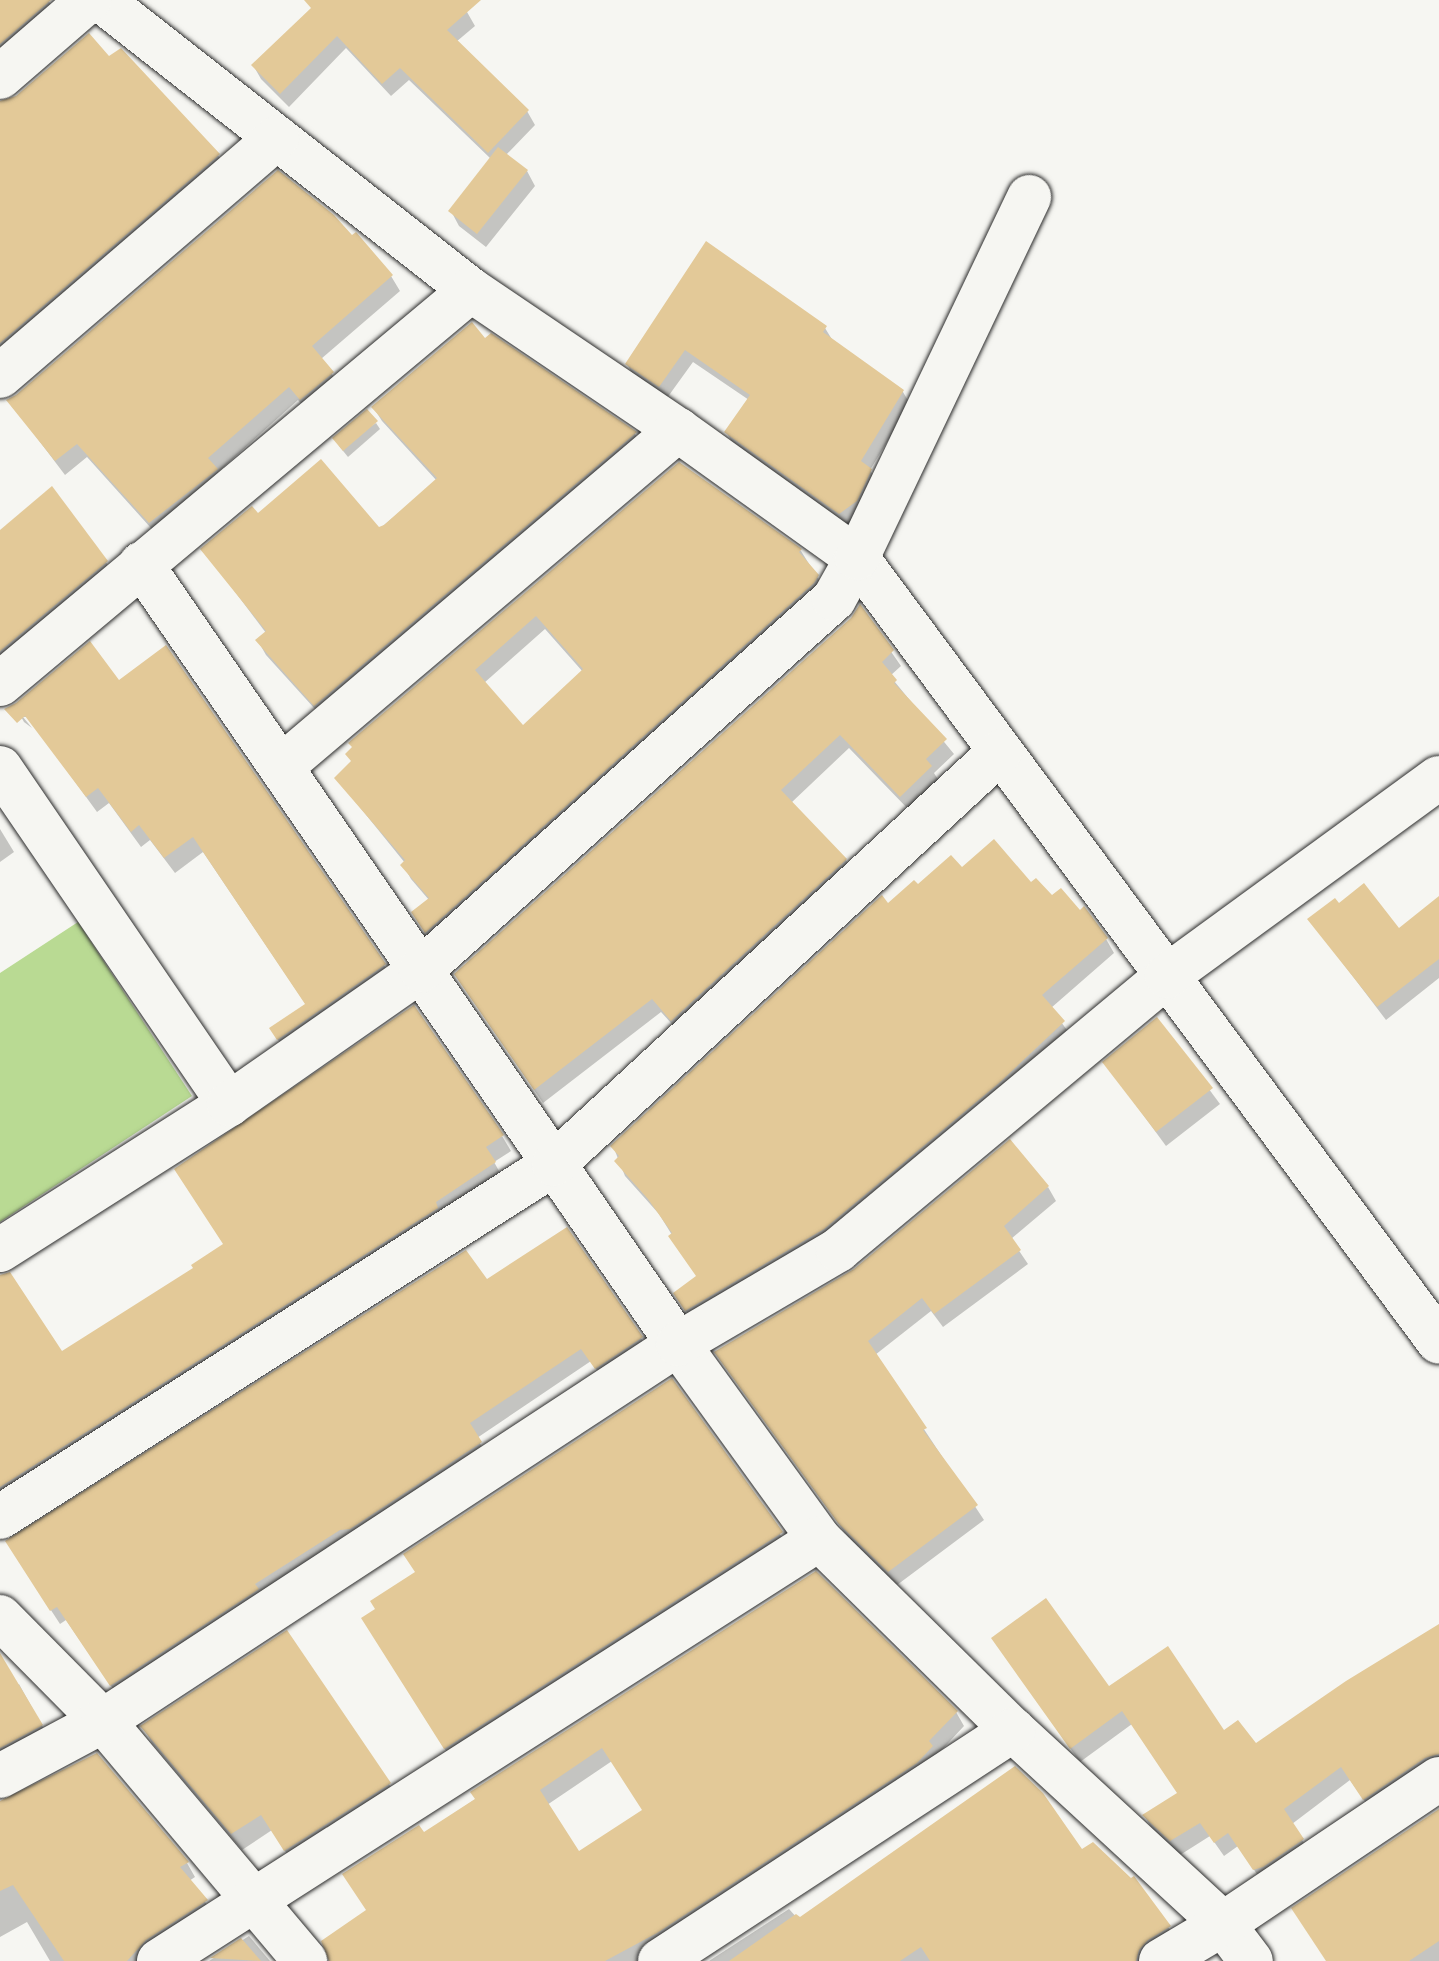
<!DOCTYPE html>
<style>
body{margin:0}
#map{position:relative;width:1439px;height:1961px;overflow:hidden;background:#f6f6f2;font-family:"Balsamiq Sans",sans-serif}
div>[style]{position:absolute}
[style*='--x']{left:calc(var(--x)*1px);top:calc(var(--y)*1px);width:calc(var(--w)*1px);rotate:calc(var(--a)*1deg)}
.green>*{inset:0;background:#b9da93}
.shadow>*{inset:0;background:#0003}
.building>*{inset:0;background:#e3c998}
.roads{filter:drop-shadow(0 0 2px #2b2b2b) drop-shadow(0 0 2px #2b2b2b)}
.minor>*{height:44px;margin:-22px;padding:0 22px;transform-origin:22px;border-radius:22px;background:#f6f6f2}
span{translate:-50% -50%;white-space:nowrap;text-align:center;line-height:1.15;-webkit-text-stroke:7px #f6f6f2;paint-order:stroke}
</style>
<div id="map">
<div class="green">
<i style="clip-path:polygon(78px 922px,192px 1096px,0 1222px,0 973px)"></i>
</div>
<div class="shadow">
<i style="clip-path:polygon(0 0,48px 0,58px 15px,0 65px)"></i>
<i style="clip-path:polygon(322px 0,457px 0,467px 12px,475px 26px,456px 42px,527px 111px,535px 125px,506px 155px,527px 171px,535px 186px,486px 247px,459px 226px,451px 211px,491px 159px,409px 80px,391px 96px,346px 48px,289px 107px,261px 79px,253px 65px)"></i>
<i style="clip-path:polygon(109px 59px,218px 155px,226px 170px,0 367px,0 103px)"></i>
<i style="clip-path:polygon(707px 244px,825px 328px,833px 341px,903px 392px,910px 404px,870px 470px,878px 483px,863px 514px,847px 526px,734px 445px,726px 432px,749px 400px,693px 362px,667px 398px,634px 377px,627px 364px)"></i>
<i style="clip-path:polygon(391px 276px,400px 291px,321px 359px,341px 387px,310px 414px,298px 400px,218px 472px,225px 485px,159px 537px,87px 457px,65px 475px,9px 401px)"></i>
<i style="clip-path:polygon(491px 336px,635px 434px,643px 448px,324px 719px,266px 655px,258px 641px,266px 633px,203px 549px,257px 515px,378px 530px,437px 481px,382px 421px,373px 407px)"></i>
<i style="clip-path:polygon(376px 423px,380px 429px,348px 457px,339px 446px)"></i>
<i style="clip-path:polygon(evenodd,679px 464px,801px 551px,826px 591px,435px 946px,422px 927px,429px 900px,411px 879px,403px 865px,405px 863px,337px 779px,679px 464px,545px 629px,583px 672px,523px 728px,484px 683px,545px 629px)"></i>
<i style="clip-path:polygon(0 533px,106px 562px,114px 577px,0 674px)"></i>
<i style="clip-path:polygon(860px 607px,901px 666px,890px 676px,954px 754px,934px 773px,939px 781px,909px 810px,849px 748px,791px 803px,846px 860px,854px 875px,681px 1034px,661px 1012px,543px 1103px,465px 989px,852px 619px)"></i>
<i style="clip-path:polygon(119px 683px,384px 965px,394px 981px,281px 1045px,272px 1029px,307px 1006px,203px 852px,175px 873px,150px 840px,141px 847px,109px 803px,97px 812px,28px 717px,23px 717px,32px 728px,24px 722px,15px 706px)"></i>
<i style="clip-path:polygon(0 829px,14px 852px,0 862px)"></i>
<i style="clip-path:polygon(961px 870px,1031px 885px,1106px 939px,1114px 953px,1051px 1008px,1072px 1037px,832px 1244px,695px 1324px,684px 1308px,698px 1277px,659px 1214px,625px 1176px,613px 1146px,888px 905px,917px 887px)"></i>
<i style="clip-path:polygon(1439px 899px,1439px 978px,1386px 1020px,1310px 920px,1339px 906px,1398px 931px)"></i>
<i style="clip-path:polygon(1157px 1019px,1220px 1104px,1166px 1146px,1105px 1063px)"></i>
<i style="clip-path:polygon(502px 1136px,511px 1151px,494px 1162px,503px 1178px,0 1510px,0 1284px,61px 1353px)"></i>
<i style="clip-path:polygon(1048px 1187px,1056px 1201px,1011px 1239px,1028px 1264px,943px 1327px,931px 1311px,875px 1355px,984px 1520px,897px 1585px,848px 1537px,725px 1366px,855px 1271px)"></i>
<i style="clip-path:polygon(486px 1282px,641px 1338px,649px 1352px,604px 1381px,591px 1361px,477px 1438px,488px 1457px,120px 1699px,66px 1620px,60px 1624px,15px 1555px)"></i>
<i style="clip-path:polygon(671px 1381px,789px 1547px,453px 1762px,371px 1632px,377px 1610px,417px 1574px)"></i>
<i style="clip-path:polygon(evenodd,815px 1573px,956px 1712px,964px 1726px,937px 1755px,648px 1961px,331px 1961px,423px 1834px,815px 1573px,612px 1761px,644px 1811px,578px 1853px,547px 1805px,612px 1761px)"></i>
<i style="clip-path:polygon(1439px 1626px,1439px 1770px,1373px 1813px,1350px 1780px,1292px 1824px,1311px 1854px,1263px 1883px,1238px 1846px,1224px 1856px,1210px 1836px,1180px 1855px,1152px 1829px,1144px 1815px,1179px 1794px,1132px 1724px,1080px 1762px,1002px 1652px,1256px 1746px)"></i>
<i style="clip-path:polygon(0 1667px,11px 1688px,19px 1684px,50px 1740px,0 1769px)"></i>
<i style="clip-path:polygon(143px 1727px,389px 1784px,398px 1800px,295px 1867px,272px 1830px,242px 1850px,152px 1743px)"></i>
<i style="clip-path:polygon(0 1803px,187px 1863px,195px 1877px,189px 1881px,215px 1915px,148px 1961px,50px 1961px,27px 1922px,0 1937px)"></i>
<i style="clip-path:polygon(1439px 1812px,1439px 1961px,1328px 1961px)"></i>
<i style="clip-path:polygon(1081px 1852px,1130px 1881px,1134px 1879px,1178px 1941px,1150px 1961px,709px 1961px,789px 1909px,799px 1920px)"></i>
<i style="clip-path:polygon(249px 1936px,270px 1961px,209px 1961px)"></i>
</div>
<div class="building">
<i style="clip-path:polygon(0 0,51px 0,0 44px)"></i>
<i style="clip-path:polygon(304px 0,481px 0,447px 30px,529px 110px,488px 153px,400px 68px,382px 84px,337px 36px,280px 94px,251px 65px,311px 8px)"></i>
<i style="clip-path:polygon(89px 33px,109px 56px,121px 48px,220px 154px,0 343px,0 101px,16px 96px)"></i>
<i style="clip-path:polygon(498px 147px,528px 170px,477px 234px,448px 211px)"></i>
<i style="clip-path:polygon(278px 170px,334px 215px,352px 235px,356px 232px,393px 275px,312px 346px,334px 372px,300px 400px,289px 387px,208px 458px,218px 469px,149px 523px,77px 444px,55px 461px,6px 400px,16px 395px)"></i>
<i style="clip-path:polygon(706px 241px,827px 326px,823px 332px,904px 390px,861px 461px,872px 469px,857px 501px,839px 514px,724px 432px,750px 395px,685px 350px,659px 387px,625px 364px)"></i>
<i style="clip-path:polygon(472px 322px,485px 338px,491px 333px,637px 432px,314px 706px,255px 640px,266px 631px,200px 549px,252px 506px,258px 513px,321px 459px,379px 527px,384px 525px,437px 478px,371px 407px)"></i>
<i style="clip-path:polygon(367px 409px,378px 421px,343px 451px,332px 438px)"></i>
<i style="clip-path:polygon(evenodd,679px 462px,802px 549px,799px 552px,819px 575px,814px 583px,425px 933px,411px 912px,429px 898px,400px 865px,405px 860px,334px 778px,351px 761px,345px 754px,352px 747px,348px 743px,679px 462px,536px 616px,583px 669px,523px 725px,475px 670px,536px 616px)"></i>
<i style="clip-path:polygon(52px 486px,108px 561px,0 651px,0 530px)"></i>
<i style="clip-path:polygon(860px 604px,894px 650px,882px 662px,897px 680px,894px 683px,947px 739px,926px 759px,932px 766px,900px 797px,840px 735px,781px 790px,847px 859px,671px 1021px,652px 999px,534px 1090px,454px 974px,851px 618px)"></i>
<i style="clip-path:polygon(90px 641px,119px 680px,166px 645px,386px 964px,277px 1040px,269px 1028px,305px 1004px,193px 837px,164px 858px,139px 825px,131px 832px,98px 788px,86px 797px,25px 716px,17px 723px,4px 709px,16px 703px)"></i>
<i style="clip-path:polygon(994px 839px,1031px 882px,1036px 878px,1052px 895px,1061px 888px,1080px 910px,1084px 906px,1108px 938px,1042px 995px,1065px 1021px,999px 1083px,824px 1229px,685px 1311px,673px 1293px,696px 1276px,668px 1236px,672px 1233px,648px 1199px,614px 1161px,619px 1156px,610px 1146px,882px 895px,888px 903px,914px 880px,918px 884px,951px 855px,962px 867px)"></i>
<i style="clip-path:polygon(1364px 883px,1399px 928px,1439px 896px,1439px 959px,1377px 1007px,1307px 919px,1335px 898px,1339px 903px)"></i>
<i style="clip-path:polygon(414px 1005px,504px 1135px,486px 1147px,496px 1162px,436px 1202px,438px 1208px,0 1487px,0 1275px,10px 1272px,62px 1351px,193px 1268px,191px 1265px,223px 1244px,174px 1169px)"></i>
<i style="clip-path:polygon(1157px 1017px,1213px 1088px,1156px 1132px,1102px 1062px)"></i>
<i style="clip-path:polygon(1010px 1139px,1049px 1186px,1004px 1226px,1021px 1250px,934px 1314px,922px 1298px,868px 1341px,927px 1428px,923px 1430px,978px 1505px,888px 1572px,838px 1523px,714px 1352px,854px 1269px)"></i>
<i style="clip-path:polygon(567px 1227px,643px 1337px,595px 1369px,581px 1349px,470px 1423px,482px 1442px,350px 1529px,340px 1530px,255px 1584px,259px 1589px,110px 1686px,57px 1607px,50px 1611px,5px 1541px,466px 1250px,487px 1279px)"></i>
<i style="clip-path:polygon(672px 1378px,783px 1532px,444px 1749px,361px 1618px,375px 1609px,370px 1601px,415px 1572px,403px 1554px)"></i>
<i style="clip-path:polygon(evenodd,816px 1571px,958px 1711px,929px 1741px,933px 1746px,917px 1763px,657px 1933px,605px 1961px,329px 1961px,321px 1941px,366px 1910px,342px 1874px,419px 1825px,424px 1832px,475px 1799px,470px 1792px,816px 1571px,602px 1748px,642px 1810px,579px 1851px,540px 1790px,602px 1748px)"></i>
<i style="clip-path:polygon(1046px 1598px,1109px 1686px,1168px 1646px,1224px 1730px,1238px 1720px,1256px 1743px,1346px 1681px,1439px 1624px,1439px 1754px,1425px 1758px,1363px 1800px,1341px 1767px,1284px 1809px,1304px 1839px,1263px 1867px,1253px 1870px,1228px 1833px,1214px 1843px,1200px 1823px,1170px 1841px,1142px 1815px,1177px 1793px,1122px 1711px,1070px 1749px,991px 1638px)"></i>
<i style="clip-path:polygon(287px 1630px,391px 1783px,284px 1851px,261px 1815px,231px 1834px,140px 1726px)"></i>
<i style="clip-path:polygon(0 1653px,43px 1725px,0 1748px)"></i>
<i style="clip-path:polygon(97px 1753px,189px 1862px,180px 1867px,208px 1900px,146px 1940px,127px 1961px,64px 1961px,13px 1885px,0 1891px,0 1801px)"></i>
<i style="clip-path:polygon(1015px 1766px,1043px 1793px,1082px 1849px,1093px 1842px,1131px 1878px,1134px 1876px,1171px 1926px,1148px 1940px,1139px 1950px,1136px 1961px,930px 1961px,921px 1947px,900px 1961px,729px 1961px,796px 1914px,800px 1917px)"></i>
<i style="clip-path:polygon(1439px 1809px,1439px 1941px,1409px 1961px,1326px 1961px,1291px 1908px)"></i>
<i style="clip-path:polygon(241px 1938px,261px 1961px,210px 1958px)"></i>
</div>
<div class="roads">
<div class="minor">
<i style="--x:101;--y:0;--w:470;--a:38.1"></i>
<i style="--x:471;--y:290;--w:250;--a:34.1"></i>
<i style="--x:678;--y:430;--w:220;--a:35.6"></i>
<i style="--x:857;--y:558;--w:976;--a:53.41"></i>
<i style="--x:0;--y:77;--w:118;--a:-40.9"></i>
<i style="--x:0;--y:376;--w:365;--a:-40.7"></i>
<i style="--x:141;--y:564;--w:947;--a:55.45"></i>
<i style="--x:678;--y:1344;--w:241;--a:54.1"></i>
<i style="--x:819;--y:1539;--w:272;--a:44.6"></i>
<i style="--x:1013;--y:1730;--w:286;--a:42.7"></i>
<i style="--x:1223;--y:1924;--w:46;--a:52.9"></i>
<i style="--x:0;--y:684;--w:614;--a:-39.91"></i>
<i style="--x:281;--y:767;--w:521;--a:-40.33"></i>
<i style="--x:0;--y:768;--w:407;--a:55.7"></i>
<i style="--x:0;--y:1250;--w:272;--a:-32.5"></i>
<i style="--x:229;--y:1104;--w:234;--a:-34.9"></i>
<i style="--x:421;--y:970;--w:555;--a:-41.93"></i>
<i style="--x:834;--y:599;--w:47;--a:-60.7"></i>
<i style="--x:857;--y:558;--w:400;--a:-64.5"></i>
<i style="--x:0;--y:1517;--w:657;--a:-32.5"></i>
<i style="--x:554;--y:1164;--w:607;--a:-42.73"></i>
<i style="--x:0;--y:1617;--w:146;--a:45.3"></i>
<i style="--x:103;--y:1721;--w:314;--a:49.9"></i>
<i style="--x:0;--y:1776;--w:117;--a:-28.1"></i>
<i style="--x:103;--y:1721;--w:688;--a:-33.25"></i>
<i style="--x:678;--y:1344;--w:186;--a:-30.4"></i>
<i style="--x:838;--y:1250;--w:428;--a:-39.8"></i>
<i style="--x:1167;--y:976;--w:336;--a:-36.1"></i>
<i style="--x:159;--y:1961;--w:783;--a:-32.59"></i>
<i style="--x:660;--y:1961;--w:422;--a:-33.2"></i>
<i style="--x:1161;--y:1961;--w:72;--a:-30.8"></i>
<i style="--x:1223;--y:1924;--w:260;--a:-33.9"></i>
</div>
</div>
</div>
